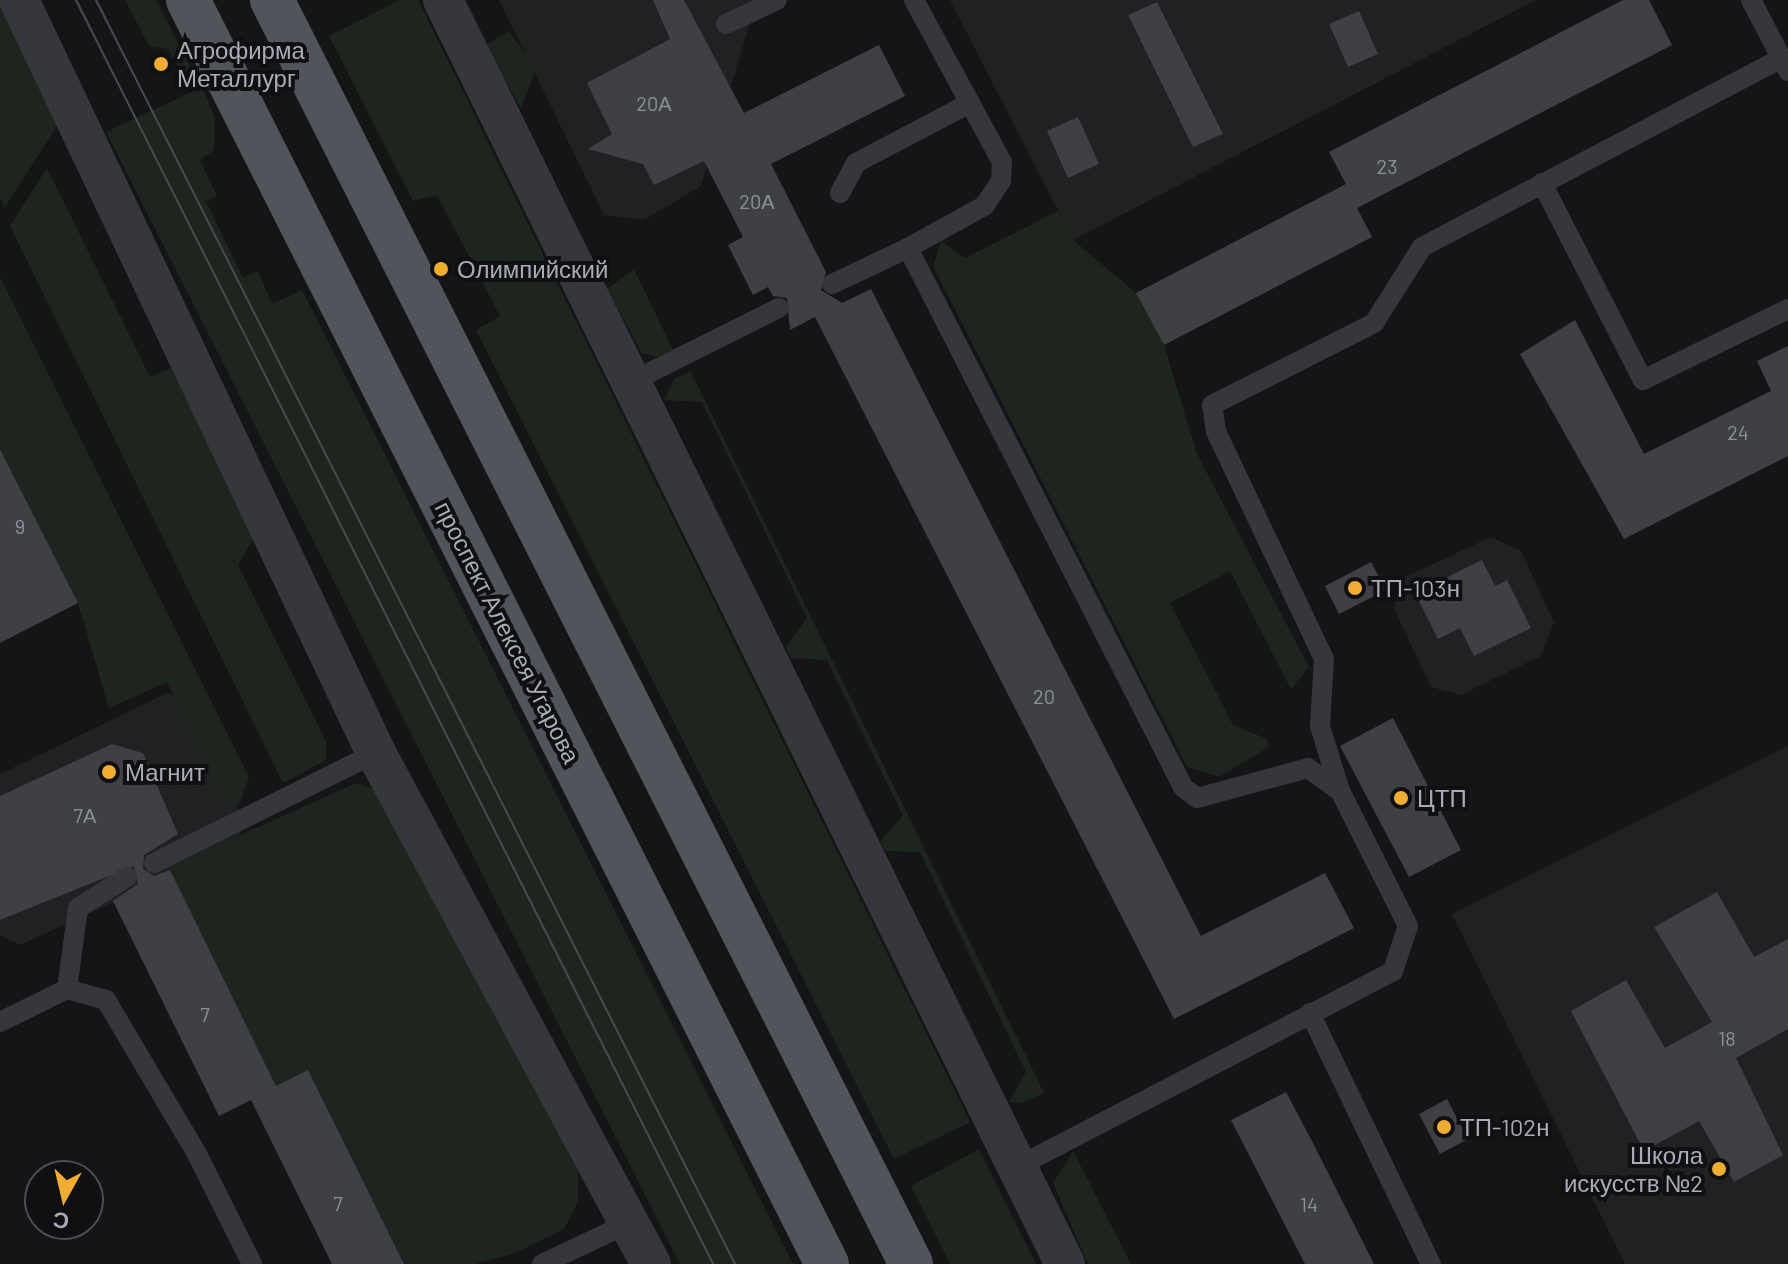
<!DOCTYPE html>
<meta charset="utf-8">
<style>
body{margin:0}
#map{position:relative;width:1788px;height:1264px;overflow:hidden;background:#151517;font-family:Barlow,sans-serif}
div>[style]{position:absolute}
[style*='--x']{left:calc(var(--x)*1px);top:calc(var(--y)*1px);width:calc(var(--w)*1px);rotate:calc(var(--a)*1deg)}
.built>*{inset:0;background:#212124}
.green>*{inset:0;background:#1d251e}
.building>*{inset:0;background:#3f4044}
.lane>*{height:20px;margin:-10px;padding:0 10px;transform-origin:10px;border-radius:10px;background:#36373c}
.street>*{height:40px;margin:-20px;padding:0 20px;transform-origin:20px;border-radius:20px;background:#36373c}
.primary>*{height:44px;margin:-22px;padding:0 22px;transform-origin:22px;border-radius:22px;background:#52545b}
.tram>*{height:2px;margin:-1px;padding:0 1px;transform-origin:1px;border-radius:1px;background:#494b51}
.dots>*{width:22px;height:22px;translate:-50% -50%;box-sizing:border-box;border:4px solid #101012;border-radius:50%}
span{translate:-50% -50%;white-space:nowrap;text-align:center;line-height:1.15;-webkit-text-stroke:8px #101012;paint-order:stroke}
.number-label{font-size:20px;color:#8d919a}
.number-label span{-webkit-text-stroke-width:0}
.poi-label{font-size:24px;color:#a7acb7}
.left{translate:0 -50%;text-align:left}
.right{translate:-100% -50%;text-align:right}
.street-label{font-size:24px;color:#a7acb7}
.north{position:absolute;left:24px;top:1160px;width:80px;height:80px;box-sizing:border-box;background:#101012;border:2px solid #4c4e54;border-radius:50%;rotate:188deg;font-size:22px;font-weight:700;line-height:32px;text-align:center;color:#a7acb7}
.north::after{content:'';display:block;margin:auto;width:28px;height:36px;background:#f1ac32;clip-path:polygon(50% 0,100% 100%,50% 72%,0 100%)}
</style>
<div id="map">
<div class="built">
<i style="clip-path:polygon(499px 0,757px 0,701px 186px,644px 220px,604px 215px)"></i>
<i style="clip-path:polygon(950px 0,1536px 0,1073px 240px)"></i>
<i style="clip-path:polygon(1491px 537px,1521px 551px,1554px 622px,1541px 656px,1461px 695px,1431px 687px,1394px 609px,1403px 578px)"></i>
<i style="clip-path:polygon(167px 693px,184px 699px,245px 822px,233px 848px,20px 945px,0 935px,0 774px)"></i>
<i style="clip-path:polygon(1788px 746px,1788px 1264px,1625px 1264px,1452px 914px)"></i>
</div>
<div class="green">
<i style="clip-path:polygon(0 0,60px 121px,5px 207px,0 198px)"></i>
<i style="clip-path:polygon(125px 0,156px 0,191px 68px,181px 73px,168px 49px,149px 46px)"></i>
<i style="clip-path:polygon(400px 0,418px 0,970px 1122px,894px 1159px,476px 330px,500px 316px,437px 195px,413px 201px,329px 36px)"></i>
<i style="clip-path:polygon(509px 31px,536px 69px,521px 108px,485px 45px)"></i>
<i style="clip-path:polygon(202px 87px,215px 118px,214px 150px,200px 160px,217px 196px,206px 201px,243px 278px,258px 271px,272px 304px,302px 290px,793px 1264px,680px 1264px,106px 132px)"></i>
<i style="clip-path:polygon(47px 168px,150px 377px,179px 365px,262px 524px,238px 565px,326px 741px,326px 760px,283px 783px,10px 226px)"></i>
<i style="clip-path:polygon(1058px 211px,1073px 240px,1136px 293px,1164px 345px,1197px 454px,1309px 667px,1291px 689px,1230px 571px,1170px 603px,1233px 725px,1267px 739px,1269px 747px,1219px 777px,1187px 767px,933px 266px,941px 241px,965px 258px)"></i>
<i style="clip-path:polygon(634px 269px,673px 350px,658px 357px,642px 353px,607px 289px)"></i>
<i style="clip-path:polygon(0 277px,249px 777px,239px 804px,227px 807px,167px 682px,109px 708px,78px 603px,0 449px)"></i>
<i style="clip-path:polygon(691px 372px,1044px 1093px,1021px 1103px,1009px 1102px,1026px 1072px,920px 852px,885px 851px,880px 841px,903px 816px,827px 660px,790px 658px,786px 647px,807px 618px,702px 402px,664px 400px,675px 378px)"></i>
<i style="clip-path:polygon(356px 783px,388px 794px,578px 1172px,578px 1202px,564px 1229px,515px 1253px,475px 1264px,404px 1264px,308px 1071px,276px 1086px,173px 878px,174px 865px)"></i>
<i style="clip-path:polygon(979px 1149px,1036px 1264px,950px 1264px,911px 1186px)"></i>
<i style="clip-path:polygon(1073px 1151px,1131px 1264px,1088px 1264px,1053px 1183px)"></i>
</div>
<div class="building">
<i style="clip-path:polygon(653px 0,684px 0,744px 113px,879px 45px,905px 96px,771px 164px,826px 272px,821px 290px,842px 303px,871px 289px,1201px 936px,1325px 873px,1354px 928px,1174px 1019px,815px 317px,790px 330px,787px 298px,773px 296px,768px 287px,753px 295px,728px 245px,743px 237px,704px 161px,654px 185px,643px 164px,588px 149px,612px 134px,587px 83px,670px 39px)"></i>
<i style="clip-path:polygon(1623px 0,1649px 0,1672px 45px,1357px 208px,1372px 237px,1164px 345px,1136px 293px,1346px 184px,1329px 152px)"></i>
<i style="clip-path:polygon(1157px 2px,1223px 134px,1193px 147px,1128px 15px)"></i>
<i style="clip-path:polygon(1359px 11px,1378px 54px,1348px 67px,1329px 24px)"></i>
<i style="clip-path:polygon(1078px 117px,1099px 164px,1068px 178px,1047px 131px)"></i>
<i style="clip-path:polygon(1575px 320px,1644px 454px,1771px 391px,1757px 361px,1788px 346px,1788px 456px,1624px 539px,1520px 354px)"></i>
<i style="clip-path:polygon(0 449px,78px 603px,0 643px)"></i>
<i style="clip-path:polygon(1482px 560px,1495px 586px,1507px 580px,1531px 628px,1474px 656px,1460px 628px,1438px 639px,1415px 593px)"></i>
<i style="clip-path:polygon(1371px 562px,1386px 590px,1339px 614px,1325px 586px)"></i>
<i style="clip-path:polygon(1393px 718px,1461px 850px,1409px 877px,1340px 746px)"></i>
<i style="clip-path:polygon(112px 744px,143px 753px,178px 834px,144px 855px,143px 869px,154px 876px,170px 870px,276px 1086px,308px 1070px,404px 1264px,332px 1264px,251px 1100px,219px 1116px,113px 901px,138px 884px,134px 866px,0 920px,0 796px)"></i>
<i style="clip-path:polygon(1717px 892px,1754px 957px,1788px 939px,1788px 1029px,1736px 1058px,1783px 1155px,1734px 1182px,1699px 1121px,1644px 1151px,1571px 1011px,1626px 980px,1665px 1048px,1712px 1022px,1654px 927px)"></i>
<i style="clip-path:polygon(1286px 1092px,1315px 1147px,1374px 1264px,1305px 1264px,1231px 1120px)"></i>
<i style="clip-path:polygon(1447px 1099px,1468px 1139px,1440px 1154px,1419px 1114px)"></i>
</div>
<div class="lane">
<i style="--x:914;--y:0;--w:184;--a:61.5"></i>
<i style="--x:1002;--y:162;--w:19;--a:93"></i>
<i style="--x:1001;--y:181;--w:30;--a:124"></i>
<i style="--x:984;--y:206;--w:87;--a:151.1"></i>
<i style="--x:908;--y:248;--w:605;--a:62.97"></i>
<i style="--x:1183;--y:787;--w:18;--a:38"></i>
<i style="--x:1197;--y:798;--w:115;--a:-15.1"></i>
<i style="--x:1308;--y:768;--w:39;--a:36"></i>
<i style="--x:1751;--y:0;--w:80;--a:62.5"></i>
<i style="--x:726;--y:24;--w:56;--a:-25.2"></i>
<i style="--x:1542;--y:183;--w:221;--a:62.9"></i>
<i style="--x:1643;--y:380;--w:161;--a:-26.1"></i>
<i style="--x:840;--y:193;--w:34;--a:-62"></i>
<i style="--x:856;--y:163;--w:129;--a:-27.8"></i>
<i style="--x:832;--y:284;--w:84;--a:-25.3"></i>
<i style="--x:635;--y:380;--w:161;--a:-26.6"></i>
<i style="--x:154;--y:863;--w:248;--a:-26.4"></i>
<i style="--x:127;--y:877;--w:58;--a:147.7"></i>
<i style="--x:78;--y:908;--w:82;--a:97.7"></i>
<i style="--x:67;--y:989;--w:41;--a:15.8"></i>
<i style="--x:106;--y:1000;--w:179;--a:59.4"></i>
<i style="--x:197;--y:1154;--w:123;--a:63.4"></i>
<i style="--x:1310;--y:1013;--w:279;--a:64.3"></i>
<i style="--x:0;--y:1022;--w:75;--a:-26.2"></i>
<i style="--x:1017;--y:1167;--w:424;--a:-27.5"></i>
<i style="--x:1393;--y:971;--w:47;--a:-71.6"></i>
<i style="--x:1408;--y:926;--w:151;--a:-116.7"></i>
<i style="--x:1340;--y:791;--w:68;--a:-107.1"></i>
<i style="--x:1320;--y:726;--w:67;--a:-86.6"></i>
<i style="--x:1324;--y:659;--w:251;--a:-115.4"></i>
<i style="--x:1216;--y:432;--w:27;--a:-98"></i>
<i style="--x:1212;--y:405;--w:182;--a:-26.8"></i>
<i style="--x:1374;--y:323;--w:90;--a:-57.7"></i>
<i style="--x:1422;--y:247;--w:407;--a:-27.7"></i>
<i style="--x:542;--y:1264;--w:96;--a:-25.2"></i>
</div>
<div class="street">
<i style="--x:19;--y:0;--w:833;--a:64.63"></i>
<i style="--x:376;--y:753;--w:580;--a:61.71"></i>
<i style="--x:443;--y:0;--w:1409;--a:63.8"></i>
</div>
<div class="primary">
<i style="--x:188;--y:0;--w:1416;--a:63.18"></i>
<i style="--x:272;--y:0;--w:1416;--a:63.18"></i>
</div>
<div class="tram">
<i style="--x:76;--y:0;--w:1415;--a:63.25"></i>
<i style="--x:96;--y:0;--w:1416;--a:63.18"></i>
</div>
<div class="dots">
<i style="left:161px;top:64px;background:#f1ac32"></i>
<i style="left:441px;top:269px;background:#f1ac32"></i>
<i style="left:1355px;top:588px;background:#f1ac32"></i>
<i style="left:109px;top:772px;background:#f1ac32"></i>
<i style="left:1401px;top:798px;background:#f1ac32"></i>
<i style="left:1444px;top:1127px;background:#f1ac32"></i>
<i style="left:1719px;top:1169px;background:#f1ac32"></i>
</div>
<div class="number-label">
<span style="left:654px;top:103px">20А</span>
<span style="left:1387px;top:166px">23</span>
<span style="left:757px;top:201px">20А</span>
<span style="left:1738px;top:432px">24</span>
<span style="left:20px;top:526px">9</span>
<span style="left:1044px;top:696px">20</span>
<span style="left:85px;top:815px">7А</span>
<span style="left:205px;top:1014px">7</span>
<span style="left:1727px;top:1038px">18</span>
<span style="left:338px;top:1203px">7</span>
<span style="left:1309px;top:1204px">14</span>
</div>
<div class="poi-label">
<span class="left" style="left:177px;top:64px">Агрофирма<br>Металлург</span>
<span class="left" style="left:457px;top:269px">Олимпийский</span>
<span class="left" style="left:1371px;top:588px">ТП-103н</span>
<span class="left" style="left:125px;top:772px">Магнит</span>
<span class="left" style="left:1417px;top:798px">ЦТП</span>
<span class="left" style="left:1460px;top:1127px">ТП-102н</span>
<span class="right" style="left:1703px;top:1169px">Школа<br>искусств №2</span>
</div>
<div class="street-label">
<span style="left:508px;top:632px;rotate:63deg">проспект Алексея Угарова</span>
</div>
<div class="north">С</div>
</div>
